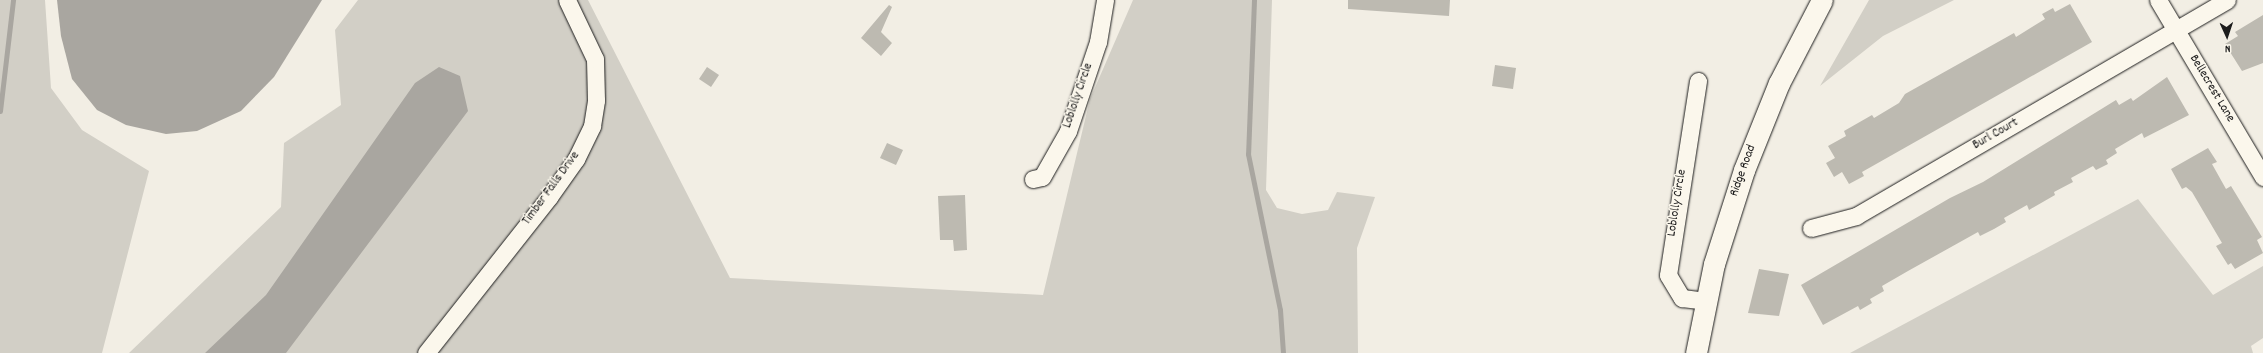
<!DOCTYPE html>
<style>
body{margin:0}
#map{position:relative;width:2263px;height:353px;overflow:hidden;background:#f2eee4;font-family:Dekko,sans-serif}
div>[style]{position:absolute}
[style*='--x']{left:calc(var(--x)*1px);top:calc(var(--y)*1px);width:calc(var(--w)*1px);rotate:calc(var(--a)*1deg)}
.green>*{inset:0;background:#d2cfc6}
.water>*{inset:0;background:#a9a6a0}
.stream>*{height:5px;margin:-2.5px;padding:0 2.5px;transform-origin:2.5px;border-radius:2.5px;background:#a9a6a0}
.building>*{inset:0;background:#bdbab1}
.roads{filter:drop-shadow(0 0 1px #1c1c1c) drop-shadow(0 0 1px #1c1c1c)}
.minor>*{height:17px;margin:-8.5px;padding:0 8.5px;transform-origin:8.5px;border-radius:8.5px;background:#fbf7ec}
.tertiary>*{height:21px;margin:-10.5px;padding:0 10.5px;transform-origin:10.5px;border-radius:10.5px;background:#fbf7ec}
span{translate:-50% -50%;white-space:nowrap;text-align:center;line-height:1.15;-webkit-text-stroke:3px #fbf7ec;paint-order:stroke}
.street-label{font-size:13px;color:#1c1c1c}
.north{position:absolute;left:2207px;top:16px;width:40px;height:40px;-webkit-text-stroke:3px #fbf7ec;paint-order:stroke;rotate:177deg;font-size:11px;font-weight:700;line-height:16px;text-align:center;color:#1c1c1c}
.north::after{content:'';display:block;margin:auto;width:14px;height:18px;background:#1c1c1c;clip-path:polygon(50% 0,100% 100%,50% 72%,0 100%)}
</style>
<div id="map">
<div class="green">
<i style="clip-path:polygon(0 0,45px 0,51px 88px,82px 130px,149px 171px,102px 353px,0 353px)"></i>
<i style="clip-path:polygon(358px 0,588px 0,730px 278px,1043px 295px,1090px 99px,1133px 0,1272px 0,1266px 190px,1277px 208px,1302px 214px,1328px 210px,1337px 192px,1375px 197px,1357px 248px,1358px 353px,129px 353px,281px 207px,284px 143px,341px 105px,335px 30px)"></i>
<i style="clip-path:polygon(1869px 0,1954px 0,1883px 36px,1820px 86px)"></i>
<i style="clip-path:polygon(2138px 199px,2213px 295px,2263px 266px,2263px 338px,2251px 346px,2253px 353px,1850px 353px)"></i>
</div>
<div class="water">
<i style="clip-path:polygon(57px 0,322px 0,274px 77px,241px 111px,197px 131px,166px 134px,126px 125px,97px 110px,72px 79px,61px 36px)"></i>
<i style="clip-path:polygon(439px 67px,460px 76px,468px 111px,286px 353px,205px 353px,266px 295px,415px 83px)"></i>
</div>
<div class="stream">
<i style="--x:1254;--y:0;--w:154;--a:92.2"></i>
<i style="--x:1248;--y:154;--w:159;--a:78.4"></i>
<i style="--x:1280;--y:310;--w:43;--a:86"></i>
<i style="--x:0;--y:111;--w:112;--a:-83.3"></i>
</div>
<div class="building">
<i style="clip-path:polygon(1348px 0,1450px 0,1449px 16px,1348px 9px)"></i>
<i style="clip-path:polygon(2070px 4px,2092px 42px,1862px 172px,1864px 176px,1849px 184px,1842px 172px,1834px 177px,1826px 163px,1835px 158px,1828px 146px,1846px 136px,1844px 131px,1872px 115px,1874px 118px,1899px 103px,1905px 94px,2014px 33px,2016px 37px,2045px 19px,2042px 14px,2053px 8px,2055px 12px)"></i>
<i style="clip-path:polygon(889px 5px,892px 7px,881px 32px,892px 43px,881px 56px,861px 38px)"></i>
<i style="clip-path:polygon(2263px 15px,2263px 63px,2242px 71px,2225px 44px,2238px 36px,2235px 32px)"></i>
<i style="clip-path:polygon(1495px 65px,1516px 68px,1513px 89px,1492px 86px)"></i>
<i style="clip-path:polygon(707px 67px,719px 75px,711px 87px,699px 79px)"></i>
<i style="clip-path:polygon(2167px 77px,2189px 115px,2144px 138px,2142px 133px,2115px 149px,2117px 153px,2106px 160px,2108px 164px,2096px 170px,2093px 166px,2071px 178px,2073px 182px,2054px 192px,2055px 195px,2029px 210px,2027px 205px,2004px 218px,2006px 222px,1994px 229px,1980px 236px,1978px 232px,1908px 271px,1882px 286px,1884px 291px,1870px 299px,1872px 303px,1860px 310px,1858px 306px,1823px 325px,1801px 285px,1950px 198px,1983px 182px,2116px 100px,2119px 105px,2131px 98px,2133px 101px)"></i>
<i style="clip-path:polygon(887px 143px,903px 150px,896px 165px,880px 158px)"></i>
<i style="clip-path:polygon(2208px 148px,2217px 162px,2212px 164px,2226px 189px,2231px 186px,2262px 237px,2257px 240px,2263px 253px,2235px 269px,2231px 263px,2228px 265px,2216px 246px,2222px 243px,2192px 192px,2186px 187px,2182px 189px,2171px 169px)"></i>
<i style="clip-path:polygon(965px 195px,967px 250px,954px 251px,953px 240px,940px 240px,938px 196px)"></i>
<i style="clip-path:polygon(1759px 269px,1789px 274px,1779px 316px,1748px 313px)"></i>
</div>
<div class="roads">
<div class="minor">
<i style="--x:2158;--y:0;--w:206;--a:59.3"></i>
<i style="--x:1698;--y:81;--w:196;--a:98.8"></i>
<i style="--x:1668;--y:275;--w:27;--a:59"></i>
<i style="--x:1682;--y:298;--w:24;--a:7"></i>
<i style="--x:1033;--y:179;--w:9;--a:-13"></i>
<i style="--x:1042;--y:177;--w:53;--a:-60.5"></i>
<i style="--x:1068;--y:131;--w:94;--a:-71.4"></i>
<i style="--x:1098;--y:42;--w:43;--a:-80.5"></i>
<i style="--x:1811;--y:228;--w:47;--a:-14.9"></i>
<i style="--x:1856;--y:216;--w:429;--a:-30.2"></i>
<i style="--x:426;--y:353;--w:199;--a:-51.7"></i>
<i style="--x:549;--y:197;--w:47;--a:-54.6"></i>
<i style="--x:576;--y:159;--w:37;--a:-64"></i>
<i style="--x:592;--y:126;--w:26;--a:-81"></i>
<i style="--x:596;--y:100;--w:41;--a:-91.4"></i>
<i style="--x:595;--y:59;--w:65;--a:-115.4"></i>
</div>
<div class="tertiary">
<i style="--x:1696;--y:353;--w:91;--a:-78.6"></i>
<i style="--x:1714;--y:264;--w:99;--a:-72.3"></i>
<i style="--x:1744;--y:170;--w:94;--a:-68.1"></i>
<i style="--x:1779;--y:83;--w:93;--a:-62.6"></i>
</div>
</div>
<div class="street-label">
<span style="left:2211px;top:89px;rotate:59deg">Bellecrest Lane</span>
<span style="left:1079px;top:96px;rotate:-71deg">Loblolly Circle</span>
<span style="left:1996px;top:135px;rotate:-30deg">Burl Court</span>
<span style="left:1744px;top:171px;rotate:-70deg">Ridge Road</span>
<span style="left:552px;top:189px;rotate:-54deg">Timber Falls Drive</span>
<span style="left:1678px;top:203px;rotate:-81deg">Loblolly Circle</span>
</div>
<div class="north">N</div>
</div>
